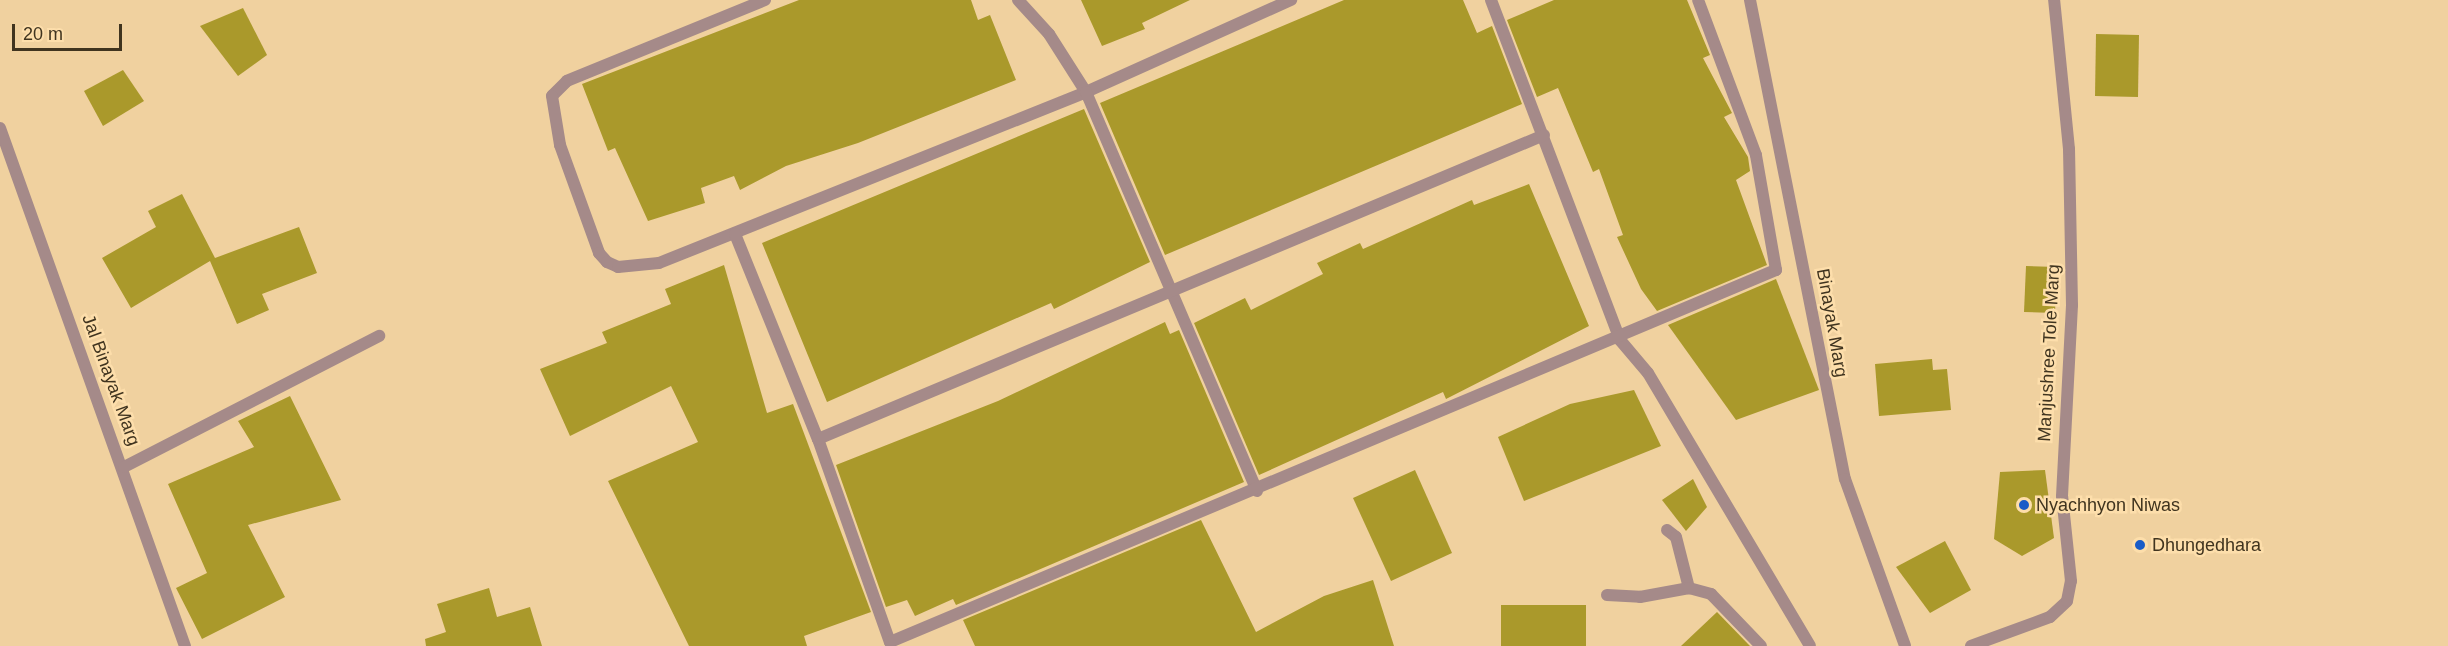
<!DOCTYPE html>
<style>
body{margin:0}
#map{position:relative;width:2448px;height:646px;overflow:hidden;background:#f0d19f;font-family:Helvetica,sans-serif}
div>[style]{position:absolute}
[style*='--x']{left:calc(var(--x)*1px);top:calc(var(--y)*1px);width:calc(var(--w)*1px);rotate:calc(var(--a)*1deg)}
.building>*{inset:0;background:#aa992b}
.street>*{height:12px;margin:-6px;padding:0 6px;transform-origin:6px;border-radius:6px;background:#a58a89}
.dots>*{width:16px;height:16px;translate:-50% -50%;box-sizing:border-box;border:3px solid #fddeab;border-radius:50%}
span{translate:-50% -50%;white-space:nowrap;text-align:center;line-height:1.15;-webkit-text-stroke:5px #fddeab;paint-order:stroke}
.street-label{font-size:18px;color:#40341f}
.poi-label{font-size:18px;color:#40341f}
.left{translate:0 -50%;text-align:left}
.scale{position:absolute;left:12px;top:24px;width:110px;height:27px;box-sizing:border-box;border:3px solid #40341f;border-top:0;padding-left:8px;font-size:18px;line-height:21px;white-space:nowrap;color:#40341f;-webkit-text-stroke:4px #fddeab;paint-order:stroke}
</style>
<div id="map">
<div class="building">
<i style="clip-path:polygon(799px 0,971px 0,978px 20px,990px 15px,1016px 80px,858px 143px,786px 166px,740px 190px,734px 176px,701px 188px,705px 203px,648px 221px,615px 148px,608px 151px,582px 84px)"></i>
<i style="clip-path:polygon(1081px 0,1190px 0,1142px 23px,1145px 29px,1102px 46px)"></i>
<i style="clip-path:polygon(1344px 0,1463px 0,1477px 33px,1492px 26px,1522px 104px,1165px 255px,1100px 103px)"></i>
<i style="clip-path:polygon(1554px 0,1687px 0,1710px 55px,1703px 58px,1732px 113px,1724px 117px,1748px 157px,1750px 171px,1736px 180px,1767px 265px,1657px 311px,1641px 289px,1617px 237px,1623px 235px,1599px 169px,1593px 172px,1558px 88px,1537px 97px,1507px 20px)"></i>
<i style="clip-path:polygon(243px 8px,267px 55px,238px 76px,200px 26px)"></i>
<i style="clip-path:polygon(2096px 34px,2139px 35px,2138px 97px,2095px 96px)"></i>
<i style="clip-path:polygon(123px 70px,144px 101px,103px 126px,84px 91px)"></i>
<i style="clip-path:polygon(1084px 109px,1150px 262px,1054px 309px,1051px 303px,827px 402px,762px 243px)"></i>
<i style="clip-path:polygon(1529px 184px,1589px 326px,1446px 399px,1443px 392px,1259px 475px,1194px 323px,1245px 298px,1251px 310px,1323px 274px,1317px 263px,1360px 243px,1363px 249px,1472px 200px,1474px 205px)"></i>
<i style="clip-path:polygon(182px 194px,215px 258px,299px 227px,317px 273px,262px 294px,269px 310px,237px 324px,210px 261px,131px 308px,102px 258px,156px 227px,148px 211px)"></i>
<i style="clip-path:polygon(724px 265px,767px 413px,793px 404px,871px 612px,804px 636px,807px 646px,689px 646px,608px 481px,698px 442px,671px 386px,570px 436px,540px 369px,607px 343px,602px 332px,671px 304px,665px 289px)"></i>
<i style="clip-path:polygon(2026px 266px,2057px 267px,2055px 313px,2024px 312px)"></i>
<i style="clip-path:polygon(1776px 279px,1819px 390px,1736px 420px,1668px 325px)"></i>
<i style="clip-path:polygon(1165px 322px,1170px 334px,1179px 330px,1244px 482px,956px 605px,953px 599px,915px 616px,907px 600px,886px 607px,836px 465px,998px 401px)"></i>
<i style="clip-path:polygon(1932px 359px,1933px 370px,1947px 369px,1951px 410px,1879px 416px,1875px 364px)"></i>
<i style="clip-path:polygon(1634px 390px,1661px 446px,1524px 501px,1498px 437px,1570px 404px)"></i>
<i style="clip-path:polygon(290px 396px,341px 500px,248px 525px,285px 597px,202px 639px,176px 588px,207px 573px,168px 484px,254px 447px,238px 421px)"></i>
<i style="clip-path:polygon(1415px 470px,1452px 553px,1391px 581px,1353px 498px)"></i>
<i style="clip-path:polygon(2045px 470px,2054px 538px,2022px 556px,1994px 539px,2000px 472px)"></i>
<i style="clip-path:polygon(1693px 479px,1707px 507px,1686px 531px,1662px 500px)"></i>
<i style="clip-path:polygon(1201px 520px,1256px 632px,1324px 596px,1373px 580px,1394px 646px,975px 646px,963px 620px)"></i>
<i style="clip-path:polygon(1945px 541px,1971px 590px,1930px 613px,1896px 567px)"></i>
<i style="clip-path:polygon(489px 588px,497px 617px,530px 607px,542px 646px,426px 646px,425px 639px,446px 632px,437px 604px)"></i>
<i style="clip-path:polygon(1501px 605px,1586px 605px,1586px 646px,1501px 646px)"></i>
<i style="clip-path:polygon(1717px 612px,1750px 646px,1681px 646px)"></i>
</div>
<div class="street">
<i style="--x:765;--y:0;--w:214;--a:157.8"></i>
<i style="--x:567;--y:81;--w:21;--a:135"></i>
<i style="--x:552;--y:96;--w:50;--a:80.7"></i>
<i style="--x:560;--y:145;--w:115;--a:70.1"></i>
<i style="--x:599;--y:253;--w:12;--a:48"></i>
<i style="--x:607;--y:262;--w:12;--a:24"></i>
<i style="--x:618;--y:267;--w:41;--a:-5.6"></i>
<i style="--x:659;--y:263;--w:460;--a:-21.8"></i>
<i style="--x:1086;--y:92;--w:225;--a:-24.2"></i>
<i style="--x:1018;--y:0;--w:46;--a:47.6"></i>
<i style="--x:1049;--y:34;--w:69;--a:57.5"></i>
<i style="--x:1086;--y:92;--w:434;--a:66.8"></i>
<i style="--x:1491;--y:0;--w:364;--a:69.2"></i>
<i style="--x:1620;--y:340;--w:43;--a:49.7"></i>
<i style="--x:1648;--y:373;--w:317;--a:59.3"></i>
<i style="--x:1750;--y:0;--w:488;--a:78.8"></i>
<i style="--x:1845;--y:479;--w:177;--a:70.2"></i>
<i style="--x:0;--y:128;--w:550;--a:70.35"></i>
<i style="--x:735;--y:234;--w:221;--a:68"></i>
<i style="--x:818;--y:439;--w:215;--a:70.5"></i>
<i style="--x:890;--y:642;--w:961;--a:-22.78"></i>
<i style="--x:1776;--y:270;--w:117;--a:-99.9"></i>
<i style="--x:1756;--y:155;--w:165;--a:-110.5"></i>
<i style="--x:818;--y:439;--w:787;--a:-22.72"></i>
<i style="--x:124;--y:467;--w:287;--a:-27.2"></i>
<i style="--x:1667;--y:530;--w:11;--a:38"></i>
<i style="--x:1676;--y:537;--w:53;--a:75.7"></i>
<i style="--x:1607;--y:595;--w:33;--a:3"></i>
<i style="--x:1640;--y:597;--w:50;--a:-10.4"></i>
<i style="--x:1689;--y:588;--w:23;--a:15"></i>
<i style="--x:1711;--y:594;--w:72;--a:46.1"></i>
<i style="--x:1971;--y:646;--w:84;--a:-20.2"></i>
<i style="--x:2050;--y:617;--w:23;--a:-43"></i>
<i style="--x:2067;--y:601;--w:20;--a:-79"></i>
<i style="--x:2071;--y:581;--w:85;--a:-96"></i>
<i style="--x:2062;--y:496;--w:191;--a:-87"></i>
<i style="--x:2072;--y:305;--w:156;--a:-91.1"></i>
<i style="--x:2069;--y:149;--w:150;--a:-95.7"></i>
</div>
<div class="dots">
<i style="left:2024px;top:505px;background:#1a5cc7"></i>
<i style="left:2140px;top:545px;background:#1a5cc7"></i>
</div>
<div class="street-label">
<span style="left:1832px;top:323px;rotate:80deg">Binayak Marg</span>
<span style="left:2049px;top:353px;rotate:-87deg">Manjushree Tole Marg</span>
<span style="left:111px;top:380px;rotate:70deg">Jal Binayak Marg</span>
</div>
<div class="poi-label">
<span class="left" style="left:2036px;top:505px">Nyachhyon Niwas</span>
<span class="left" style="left:2152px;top:545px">Dhungedhara</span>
</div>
<div class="scale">20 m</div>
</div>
